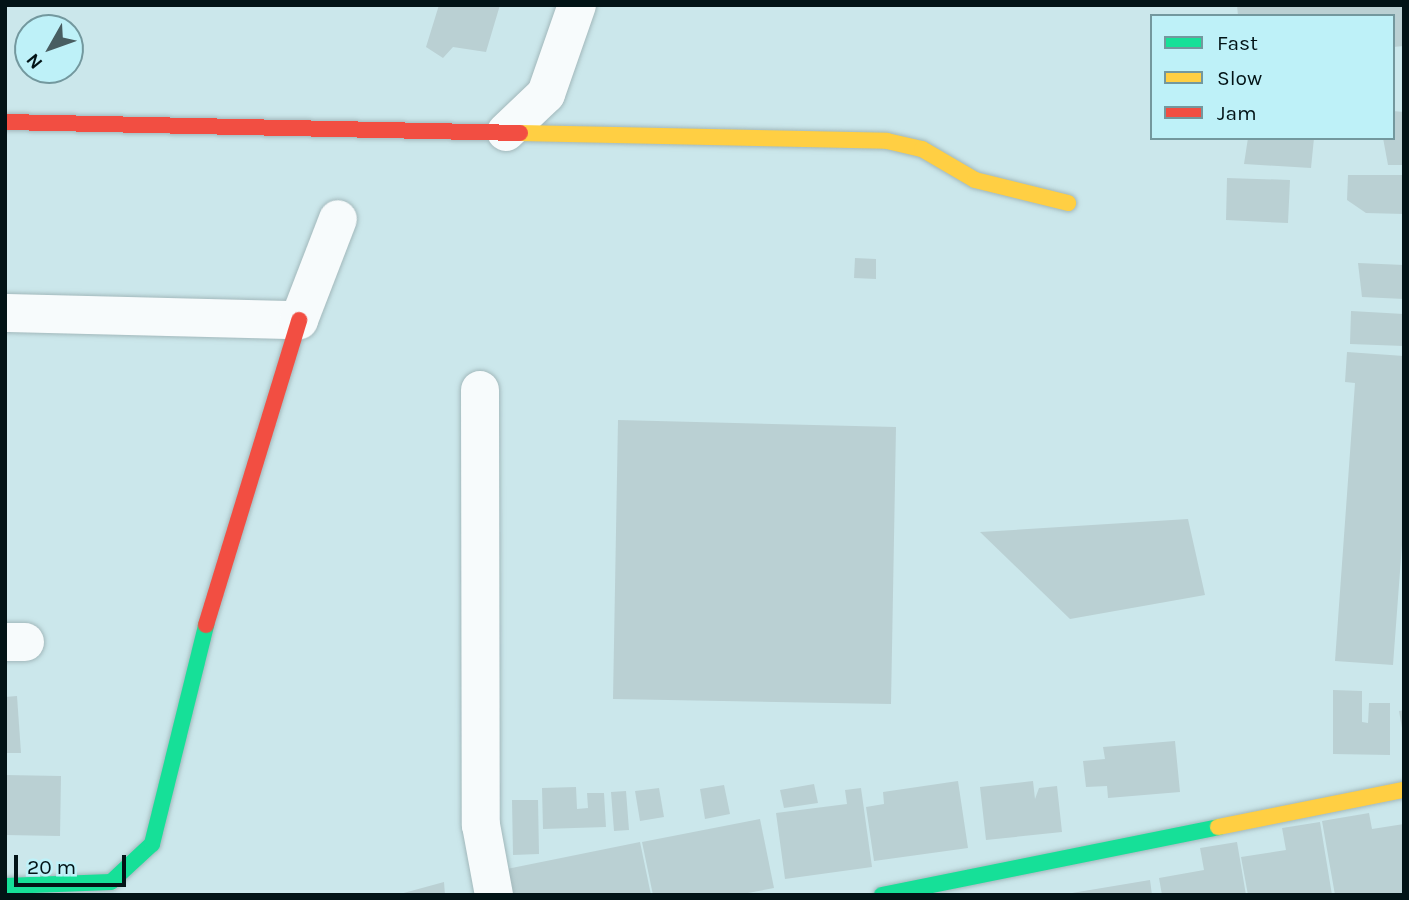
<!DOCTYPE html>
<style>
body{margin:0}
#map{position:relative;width:1409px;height:900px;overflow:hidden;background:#cbe7eb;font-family:Karla,sans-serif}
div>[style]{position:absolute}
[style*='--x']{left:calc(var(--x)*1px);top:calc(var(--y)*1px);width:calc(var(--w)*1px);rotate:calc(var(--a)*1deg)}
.building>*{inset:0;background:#bad0d3}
.roads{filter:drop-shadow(0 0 2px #a2b8bb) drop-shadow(0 0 2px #a2b8bb)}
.street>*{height:38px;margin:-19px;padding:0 19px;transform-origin:19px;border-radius:19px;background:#f7fbfc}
.fast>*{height:16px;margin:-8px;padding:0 8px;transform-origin:8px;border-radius:8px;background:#16e098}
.slow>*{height:16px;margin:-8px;padding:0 8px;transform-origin:8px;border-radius:8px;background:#ffcf43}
.jam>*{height:16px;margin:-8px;padding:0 8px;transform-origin:8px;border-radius:8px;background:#f24e42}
span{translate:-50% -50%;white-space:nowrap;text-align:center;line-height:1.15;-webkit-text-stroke:7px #bef1f8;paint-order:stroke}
.frame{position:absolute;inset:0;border:7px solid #021316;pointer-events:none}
.legend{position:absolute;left:1150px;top:14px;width:245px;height:126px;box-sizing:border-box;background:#bef1f8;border:2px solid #73989e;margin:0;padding:9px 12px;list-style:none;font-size:21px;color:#021316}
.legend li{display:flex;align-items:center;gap:14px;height:35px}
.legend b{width:35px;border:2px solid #73989e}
.north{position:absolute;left:14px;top:14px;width:70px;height:70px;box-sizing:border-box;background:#bef1f8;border:2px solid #73989e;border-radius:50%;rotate:230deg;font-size:19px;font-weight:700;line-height:28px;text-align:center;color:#021316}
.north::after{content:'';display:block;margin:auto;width:24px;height:32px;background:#485d61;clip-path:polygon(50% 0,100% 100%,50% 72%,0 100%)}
.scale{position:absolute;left:14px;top:855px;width:112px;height:32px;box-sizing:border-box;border:4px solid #021316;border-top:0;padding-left:9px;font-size:21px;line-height:24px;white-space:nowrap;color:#021316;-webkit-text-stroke:5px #bef1f8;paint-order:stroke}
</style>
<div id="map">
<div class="building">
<i style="clip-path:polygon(439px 5px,500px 5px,486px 52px,453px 47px,443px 58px,426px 47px)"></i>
<i style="clip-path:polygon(1237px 5px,1404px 5px,1404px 46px,1393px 47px,1393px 16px,1238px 16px)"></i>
<i style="clip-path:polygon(1393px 111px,1404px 112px,1404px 165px,1388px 165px,1383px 138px,1393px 138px)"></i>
<i style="clip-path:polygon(1248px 138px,1314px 138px,1311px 168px,1244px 164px)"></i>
<i style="clip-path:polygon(1348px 175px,1404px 175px,1404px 214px,1366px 213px,1347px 200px)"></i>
<i style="clip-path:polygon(1227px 178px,1290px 180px,1288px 223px,1226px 220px)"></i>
<i style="clip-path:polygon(855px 258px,876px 259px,876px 279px,854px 278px)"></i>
<i style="clip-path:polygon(1358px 263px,1404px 265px,1404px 299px,1362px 297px)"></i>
<i style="clip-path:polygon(1351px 311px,1404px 314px,1404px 346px,1350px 344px)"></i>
<i style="clip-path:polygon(1347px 352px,1404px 356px,1404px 518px,1393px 665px,1335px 661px,1355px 383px,1345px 382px)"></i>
<i style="clip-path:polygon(618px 420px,896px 427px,891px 704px,613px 699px)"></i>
<i style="clip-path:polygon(1188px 519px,1205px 595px,1070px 619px,980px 532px)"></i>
<i style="clip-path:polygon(1333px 690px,1362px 691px,1362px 722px,1368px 723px,1369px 703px,1390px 703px,1390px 755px,1333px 754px)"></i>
<i style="clip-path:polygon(17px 696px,21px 753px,5px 753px,5px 697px)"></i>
<i style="clip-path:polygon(1404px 710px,1404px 728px,1402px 728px,1399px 711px)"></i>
<i style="clip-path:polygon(1175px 741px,1180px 792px,1108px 798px,1107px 786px,1086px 787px,1083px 761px,1105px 759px,1103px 747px)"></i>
<i style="clip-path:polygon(5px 775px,61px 776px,60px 836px,5px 835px)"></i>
<i style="clip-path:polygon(958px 781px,968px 848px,874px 861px,866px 807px,884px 804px,883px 792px)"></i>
<i style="clip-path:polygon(1033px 781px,1035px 799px,1039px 788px,1057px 786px,1062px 832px,986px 840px,980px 787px)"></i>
<i style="clip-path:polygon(814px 784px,818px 803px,784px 808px,780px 790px)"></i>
<i style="clip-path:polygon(724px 785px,730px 814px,705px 819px,700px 789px)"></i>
<i style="clip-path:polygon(576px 787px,577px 809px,588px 808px,587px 793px,604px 793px,606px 827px,543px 829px,542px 788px)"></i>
<i style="clip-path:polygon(659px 788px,664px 817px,640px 821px,635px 791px)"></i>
<i style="clip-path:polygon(861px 788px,872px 867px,785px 879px,776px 813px,847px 804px,845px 790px)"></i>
<i style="clip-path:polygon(626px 791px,629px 830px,614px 831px,611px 792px)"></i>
<i style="clip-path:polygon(512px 800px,538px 800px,539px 854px,513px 855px)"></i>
<i style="clip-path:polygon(1369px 813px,1372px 829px,1404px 824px,1404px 895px,1335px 895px,1322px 821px)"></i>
<i style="clip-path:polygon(760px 819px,774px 888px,737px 895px,653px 895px,642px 842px)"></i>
<i style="clip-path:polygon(1320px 822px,1332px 895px,1248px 895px,1241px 857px,1286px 850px,1282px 828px)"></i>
<i style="clip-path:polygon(640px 842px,651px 895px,512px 895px,507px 869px)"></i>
<i style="clip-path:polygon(1237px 842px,1246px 895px,1162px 895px,1159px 878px,1204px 870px,1200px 848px)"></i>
<i style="clip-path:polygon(1150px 880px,1152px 895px,1072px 895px,1072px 893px)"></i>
<i style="clip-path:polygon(444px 882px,445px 895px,400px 895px,400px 894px)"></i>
</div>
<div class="roads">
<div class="street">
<i style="--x:506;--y:132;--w:55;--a:-43.5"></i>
<i style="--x:546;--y:94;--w:94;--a:-70.8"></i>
<i style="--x:5;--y:313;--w:294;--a:1.4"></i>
<i style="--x:299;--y:320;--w:108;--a:-68.9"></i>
<i style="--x:480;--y:390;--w:435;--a:89.9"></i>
<i style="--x:481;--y:825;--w:71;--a:79.5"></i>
<i style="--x:5;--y:642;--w:20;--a:0"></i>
</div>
<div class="fast">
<i style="--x:5;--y:886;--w:106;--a:-2.2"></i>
<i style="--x:111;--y:882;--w:56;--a:-42.8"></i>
<i style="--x:152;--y:844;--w:226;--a:-76.1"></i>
<i style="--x:882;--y:895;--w:343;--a:-11.4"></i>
</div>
<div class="slow">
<i style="--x:520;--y:133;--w:367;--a:1.2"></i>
<i style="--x:887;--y:141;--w:36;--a:13"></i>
<i style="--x:922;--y:149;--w:61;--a:30.3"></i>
<i style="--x:975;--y:180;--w:96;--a:13.9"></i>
<i style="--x:1218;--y:827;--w:190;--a:-11.3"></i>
</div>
<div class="jam">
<i style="--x:5;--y:122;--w:515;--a:1.22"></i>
<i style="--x:206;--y:625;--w:319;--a:-73"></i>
</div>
</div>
<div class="frame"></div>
<ul class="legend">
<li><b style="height:9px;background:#16e098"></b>Fast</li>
<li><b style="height:9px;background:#ffcf43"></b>Slow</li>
<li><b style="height:9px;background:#f24e42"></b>Jam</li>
</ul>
<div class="north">N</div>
<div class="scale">20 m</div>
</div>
